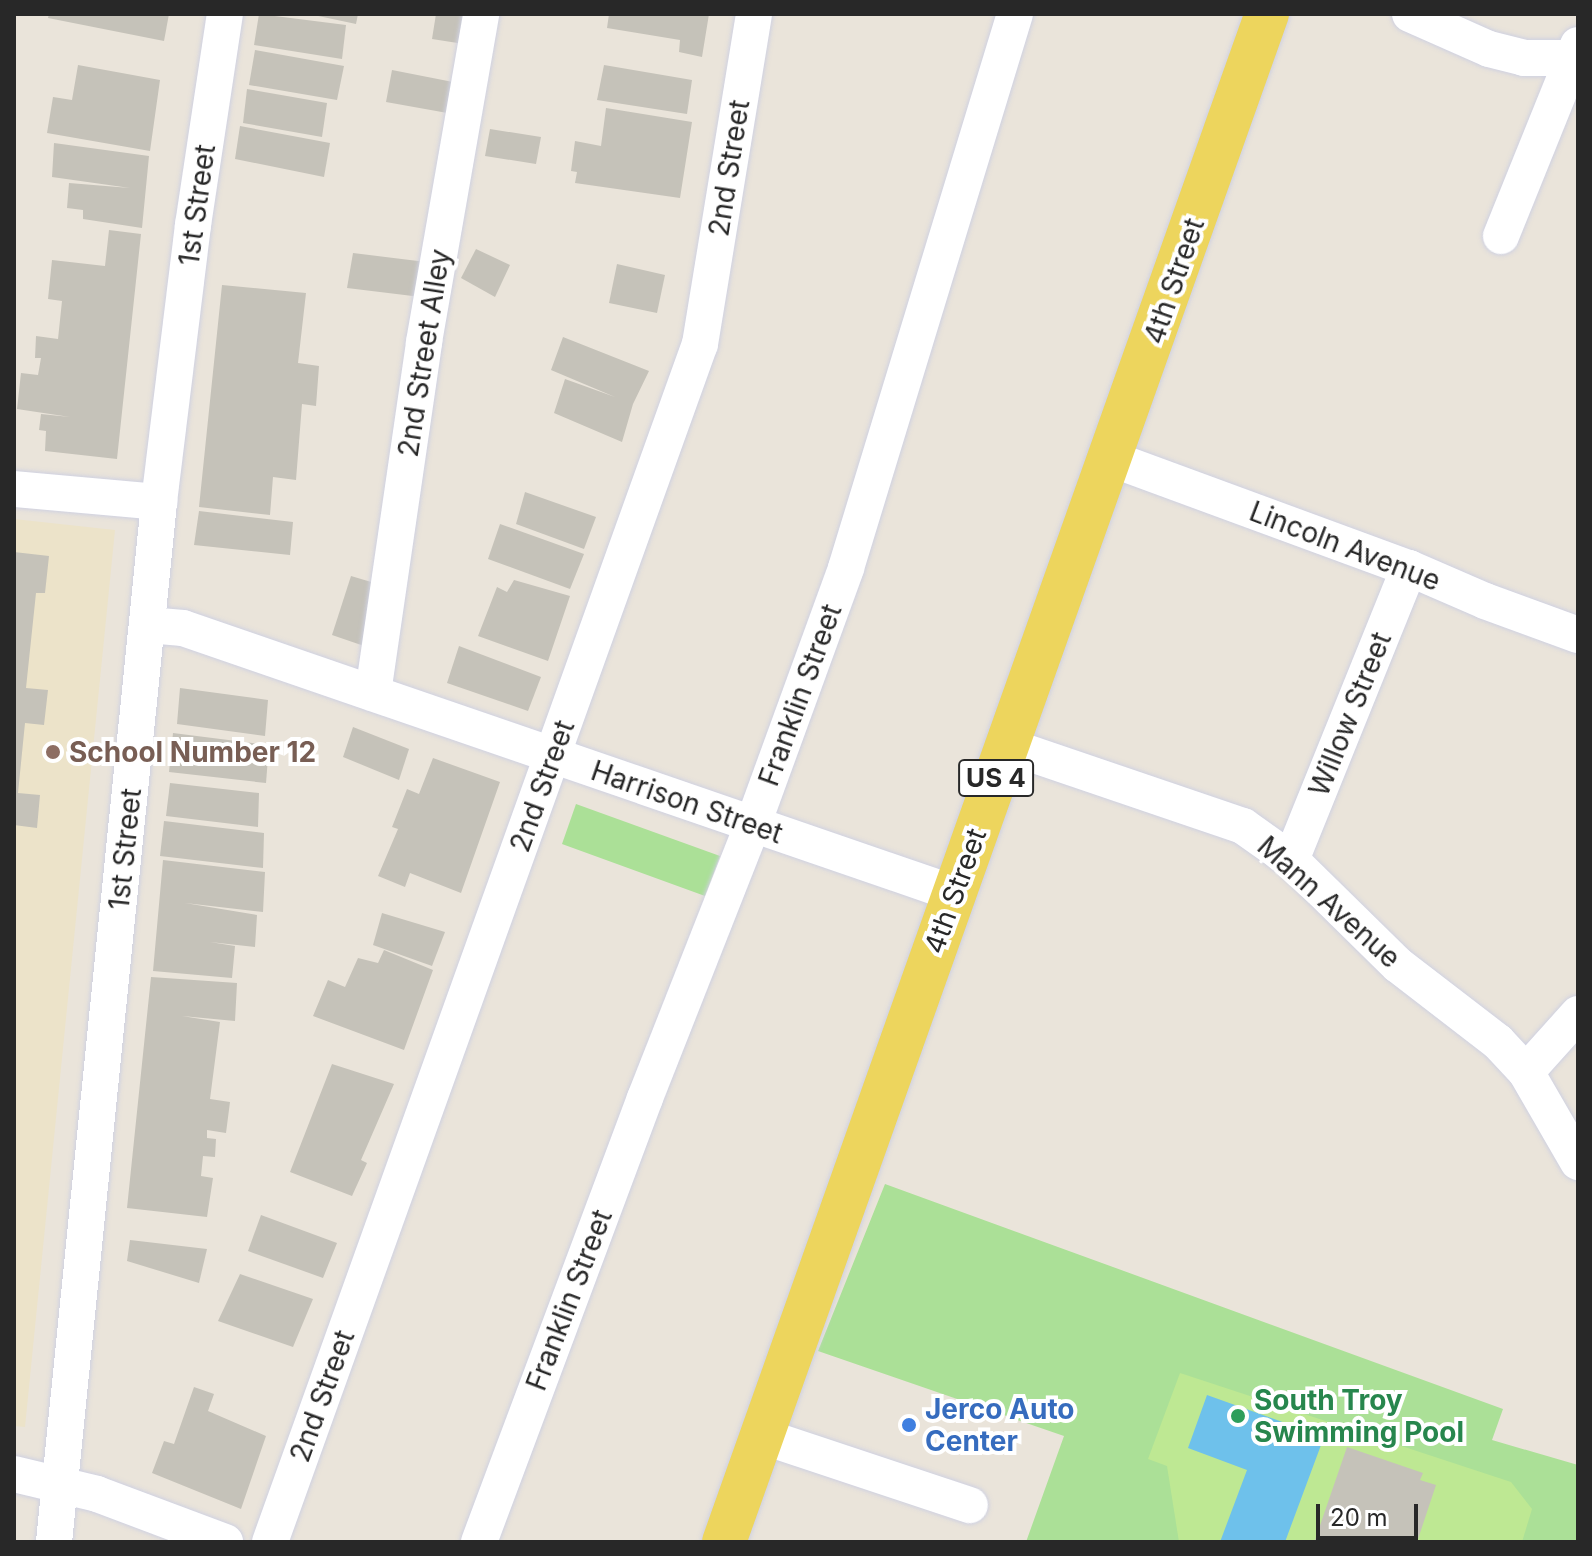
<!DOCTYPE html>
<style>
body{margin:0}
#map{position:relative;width:1592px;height:1556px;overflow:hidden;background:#eae4da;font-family:Inter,sans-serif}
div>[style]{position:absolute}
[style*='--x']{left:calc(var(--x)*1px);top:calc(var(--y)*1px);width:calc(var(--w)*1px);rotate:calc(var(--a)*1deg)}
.education>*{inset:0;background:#ece3c9}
.green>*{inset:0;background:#abe097}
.pitch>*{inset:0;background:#bee893}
.water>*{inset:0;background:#6ec1eb}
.building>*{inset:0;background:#c5c2b9}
.roads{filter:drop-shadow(0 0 2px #cfd1e1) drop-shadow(0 0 2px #cfd1e1)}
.minor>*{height:36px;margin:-18px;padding:0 18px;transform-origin:18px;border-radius:18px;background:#fff}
.major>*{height:44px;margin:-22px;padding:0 22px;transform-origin:22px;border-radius:22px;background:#edd55d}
.dots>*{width:22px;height:22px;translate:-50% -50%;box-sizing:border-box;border:4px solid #fff;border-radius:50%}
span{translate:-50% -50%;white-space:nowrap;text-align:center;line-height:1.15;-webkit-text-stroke:8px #fff;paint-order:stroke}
.shield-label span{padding:2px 6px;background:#fff;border:2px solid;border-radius:6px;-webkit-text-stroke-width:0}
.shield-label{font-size:26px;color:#282828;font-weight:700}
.street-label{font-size:28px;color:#282828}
.education-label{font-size:28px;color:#785e54;font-weight:700}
.left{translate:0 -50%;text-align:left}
.leisure-label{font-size:28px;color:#27864d;font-weight:700}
.shop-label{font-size:28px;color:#366cbe;font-weight:700}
.frame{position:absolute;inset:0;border:16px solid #282828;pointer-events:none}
.scale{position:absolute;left:1316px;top:1504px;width:102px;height:36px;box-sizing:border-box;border:4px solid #282828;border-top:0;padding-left:10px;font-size:24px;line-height:28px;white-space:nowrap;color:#282828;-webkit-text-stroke:6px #fff;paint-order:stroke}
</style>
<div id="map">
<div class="education">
<i style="clip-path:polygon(14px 519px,115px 530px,25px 1427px,14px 1426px)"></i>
</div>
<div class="green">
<i style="clip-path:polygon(576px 804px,720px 856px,705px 896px,562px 844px)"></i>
<i style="clip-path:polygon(885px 1184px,1503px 1409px,1492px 1440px,1578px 1465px,1578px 1542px,1026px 1542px,1064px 1436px,818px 1351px)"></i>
</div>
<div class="pitch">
<i style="clip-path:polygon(1180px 1373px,1511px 1482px,1532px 1509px,1522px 1542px,1179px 1542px,1167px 1466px,1148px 1459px)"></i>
</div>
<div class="water">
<i style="clip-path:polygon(1207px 1395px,1324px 1437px,1285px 1542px,1220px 1542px,1247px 1470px,1188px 1448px)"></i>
</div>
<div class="building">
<i style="clip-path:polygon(49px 14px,169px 14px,164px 41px,48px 18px)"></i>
<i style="clip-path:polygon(259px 14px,346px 25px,342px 59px,254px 45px)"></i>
<i style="clip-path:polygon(309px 14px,358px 14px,356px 24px)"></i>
<i style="clip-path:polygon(436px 14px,469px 14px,464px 44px,432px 39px)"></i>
<i style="clip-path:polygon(609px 14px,709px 14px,702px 57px,679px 52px,680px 40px,607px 28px)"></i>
<i style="clip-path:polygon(255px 50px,344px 66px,337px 100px,249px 85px)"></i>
<i style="clip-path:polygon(78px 65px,160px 80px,150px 151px,47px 133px,53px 97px,72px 100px)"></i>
<i style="clip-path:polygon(604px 65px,692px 80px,687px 114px,597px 100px)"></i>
<i style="clip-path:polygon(392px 70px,458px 83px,453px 114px,386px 102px)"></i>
<i style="clip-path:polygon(247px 89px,327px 103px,322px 137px,243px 123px)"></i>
<i style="clip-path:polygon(606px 108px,692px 122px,680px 198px,575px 183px,577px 172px,571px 171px,575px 141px,601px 146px)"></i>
<i style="clip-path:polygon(240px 126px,330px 143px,324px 177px,235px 159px)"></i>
<i style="clip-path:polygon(490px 129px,541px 137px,536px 164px,485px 156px)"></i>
<i style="clip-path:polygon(54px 143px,149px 156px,142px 228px,83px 219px,83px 210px,67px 208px,69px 183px,130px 188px,52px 177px)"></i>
<i style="clip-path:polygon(109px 230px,141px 234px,117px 459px,45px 451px,46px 431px,39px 430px,41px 414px,70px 417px,17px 409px,21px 373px,38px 375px,41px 358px,35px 358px,36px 336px,58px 339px,62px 301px,48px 299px,52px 260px,105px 266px)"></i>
<i style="clip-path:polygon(476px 249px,510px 265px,495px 297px,461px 278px)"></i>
<i style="clip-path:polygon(353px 253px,426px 262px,421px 297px,347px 288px)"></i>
<i style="clip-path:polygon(617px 264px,665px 275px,657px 313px,609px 303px)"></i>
<i style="clip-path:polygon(222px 285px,306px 293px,298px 363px,319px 366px,316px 406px,302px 404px,296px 480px,273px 477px,270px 515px,199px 507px)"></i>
<i style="clip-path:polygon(563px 337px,649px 371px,633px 404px,622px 442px,554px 413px,565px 379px,615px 397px,551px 370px)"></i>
<i style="clip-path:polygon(525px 492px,596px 517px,584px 549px,516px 524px)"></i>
<i style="clip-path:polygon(199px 511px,293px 522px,290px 555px,194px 545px)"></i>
<i style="clip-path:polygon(500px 524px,584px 554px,570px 589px,488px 559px)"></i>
<i style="clip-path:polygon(14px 552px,49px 556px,45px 593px,36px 593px,26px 688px,48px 690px,44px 725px,25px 723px,18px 793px,40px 795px,37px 828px,14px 825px)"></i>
<i style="clip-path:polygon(351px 576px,388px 587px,370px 648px,332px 635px)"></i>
<i style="clip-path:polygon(514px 580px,570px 596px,548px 661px,478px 636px,497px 587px,507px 592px)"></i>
<i style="clip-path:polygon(459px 646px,541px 677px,528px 711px,447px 683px)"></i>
<i style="clip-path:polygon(180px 688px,268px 700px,265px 736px,177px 724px)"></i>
<i style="clip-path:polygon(353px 727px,409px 749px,399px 780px,343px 757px)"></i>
<i style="clip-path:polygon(173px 733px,269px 745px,266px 783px,169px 772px)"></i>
<i style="clip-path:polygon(433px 758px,500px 782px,461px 893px,410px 873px,405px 887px,378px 876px,398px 829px,392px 827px,407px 789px,419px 794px)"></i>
<i style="clip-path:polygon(170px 783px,259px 793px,258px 827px,166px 816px)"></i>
<i style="clip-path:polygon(164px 821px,264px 833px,263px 868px,160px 856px)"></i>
<i style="clip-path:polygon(163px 860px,265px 872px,263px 912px,185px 903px,257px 915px,255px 947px,210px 942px,235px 946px,232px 978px,153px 971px)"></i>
<i style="clip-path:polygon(382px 913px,445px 932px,432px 966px,373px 945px)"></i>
<i style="clip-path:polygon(384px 950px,433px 970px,404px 1050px,313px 1016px,328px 980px,345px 987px,358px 958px,378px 963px)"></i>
<i style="clip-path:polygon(151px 977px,237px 983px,235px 1021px,182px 1016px,220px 1022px,210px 1099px,230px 1102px,226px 1133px,207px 1130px,207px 1138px,216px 1139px,215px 1157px,203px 1156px,201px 1176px,213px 1178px,207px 1217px,127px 1208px)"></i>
<i style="clip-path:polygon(332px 1064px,394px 1084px,361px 1160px,367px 1163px,352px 1196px,290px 1172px)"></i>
<i style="clip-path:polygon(261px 1215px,337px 1243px,323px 1278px,248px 1251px)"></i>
<i style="clip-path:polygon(130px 1240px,207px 1249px,199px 1283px,127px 1261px)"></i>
<i style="clip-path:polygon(240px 1274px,313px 1299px,293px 1347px,218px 1321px)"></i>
<i style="clip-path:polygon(194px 1387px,214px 1394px,208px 1411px,266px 1436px,241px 1509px,152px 1473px,164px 1441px,174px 1444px)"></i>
<i style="clip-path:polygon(1347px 1447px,1423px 1473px,1420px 1480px,1436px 1485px,1417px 1542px,1315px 1540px)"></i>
</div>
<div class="roads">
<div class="minor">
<i style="--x:1410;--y:14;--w:86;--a:23.9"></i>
<i style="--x:1489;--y:49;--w:36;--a:14"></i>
<i style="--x:1524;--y:58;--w:49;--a:0"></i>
<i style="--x:1573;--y:58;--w:14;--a:-69"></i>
<i style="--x:1501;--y:236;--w:192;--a:-68"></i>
<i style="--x:1112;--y:459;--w:316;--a:20.2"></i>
<i style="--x:1409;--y:568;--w:83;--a:23.5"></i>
<i style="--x:1485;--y:601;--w:99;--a:20.1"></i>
<i style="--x:14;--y:489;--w:146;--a:5.1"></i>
<i style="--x:148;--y:625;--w:35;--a:5"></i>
<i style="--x:183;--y:628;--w:814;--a:18.99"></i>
<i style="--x:373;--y:693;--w:355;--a:-81.7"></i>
<i style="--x:424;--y:342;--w:333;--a:-80.1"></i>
<i style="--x:1008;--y:746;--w:248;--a:18.8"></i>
<i style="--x:1243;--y:826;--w:59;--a:35.3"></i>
<i style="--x:1291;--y:860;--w:150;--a:44.5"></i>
<i style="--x:1398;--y:965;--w:126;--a:37.6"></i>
<i style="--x:1498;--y:1042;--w:41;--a:47"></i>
<i style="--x:1526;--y:1072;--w:104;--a:60"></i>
<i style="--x:1291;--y:860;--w:315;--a:-68"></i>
<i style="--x:1526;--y:1072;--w:78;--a:-48.1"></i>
<i style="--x:762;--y:1436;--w:219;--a:18.4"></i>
<i style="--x:14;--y:1474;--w:85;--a:13.5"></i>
<i style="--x:97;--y:1494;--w:137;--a:20.6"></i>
<i style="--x:54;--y:1542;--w:1045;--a:-84.23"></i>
<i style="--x:159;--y:502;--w:279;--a:-83"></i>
<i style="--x:193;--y:225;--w:213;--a:-81.4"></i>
<i style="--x:270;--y:1542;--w:1273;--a:-70.26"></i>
<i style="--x:700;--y:344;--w:334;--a:-80.7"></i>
<i style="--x:479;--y:1542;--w:474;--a:-69.5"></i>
<i style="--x:645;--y:1098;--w:295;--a:-68.5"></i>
<i style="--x:753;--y:824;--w:272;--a:-70"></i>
<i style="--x:846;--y:568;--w:579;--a:-73.04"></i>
</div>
<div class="major">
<i style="--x:724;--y:1542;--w:1622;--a:-70.44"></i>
</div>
</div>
<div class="dots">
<i style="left:53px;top:752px;background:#8d6e63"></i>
<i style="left:1238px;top:1416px;background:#2e9e5b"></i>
<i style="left:909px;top:1425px;background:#3f7fe0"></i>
</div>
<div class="shield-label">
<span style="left:996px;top:778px">US 4</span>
</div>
<div class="street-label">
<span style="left:729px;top:168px;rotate:-81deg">2nd Street</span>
<span style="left:197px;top:205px;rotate:-82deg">1st Street</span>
<span style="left:1174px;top:281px;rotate:-71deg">4th Street</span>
<span style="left:424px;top:353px;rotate:-81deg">2nd Street Alley</span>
<span style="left:1345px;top:546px;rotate:21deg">Lincoln Avenue</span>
<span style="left:800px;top:695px;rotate:-70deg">Franklin Street</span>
<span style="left:1350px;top:714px;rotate:-68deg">Willow Street</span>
<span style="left:542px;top:786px;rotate:-70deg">2nd Street</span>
<span style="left:687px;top:802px;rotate:19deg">Harrison Street</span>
<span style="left:125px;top:849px;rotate:-84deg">1st Street</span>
<span style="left:955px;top:891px;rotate:-70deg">4th Street</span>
<span style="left:1329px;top:902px;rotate:42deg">Mann Avenue</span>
<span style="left:569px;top:1300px;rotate:-69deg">Franklin Street</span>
<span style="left:322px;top:1396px;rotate:-70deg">2nd Street</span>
</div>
<div class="education-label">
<span class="left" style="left:69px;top:752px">School Number 12</span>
</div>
<div class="leisure-label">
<span class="left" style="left:1254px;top:1416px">South Troy<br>Swimming Pool</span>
</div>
<div class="shop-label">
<span class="left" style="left:925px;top:1425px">Jerco Auto<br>Center</span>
</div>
<div class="frame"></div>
<div class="scale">20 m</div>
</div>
